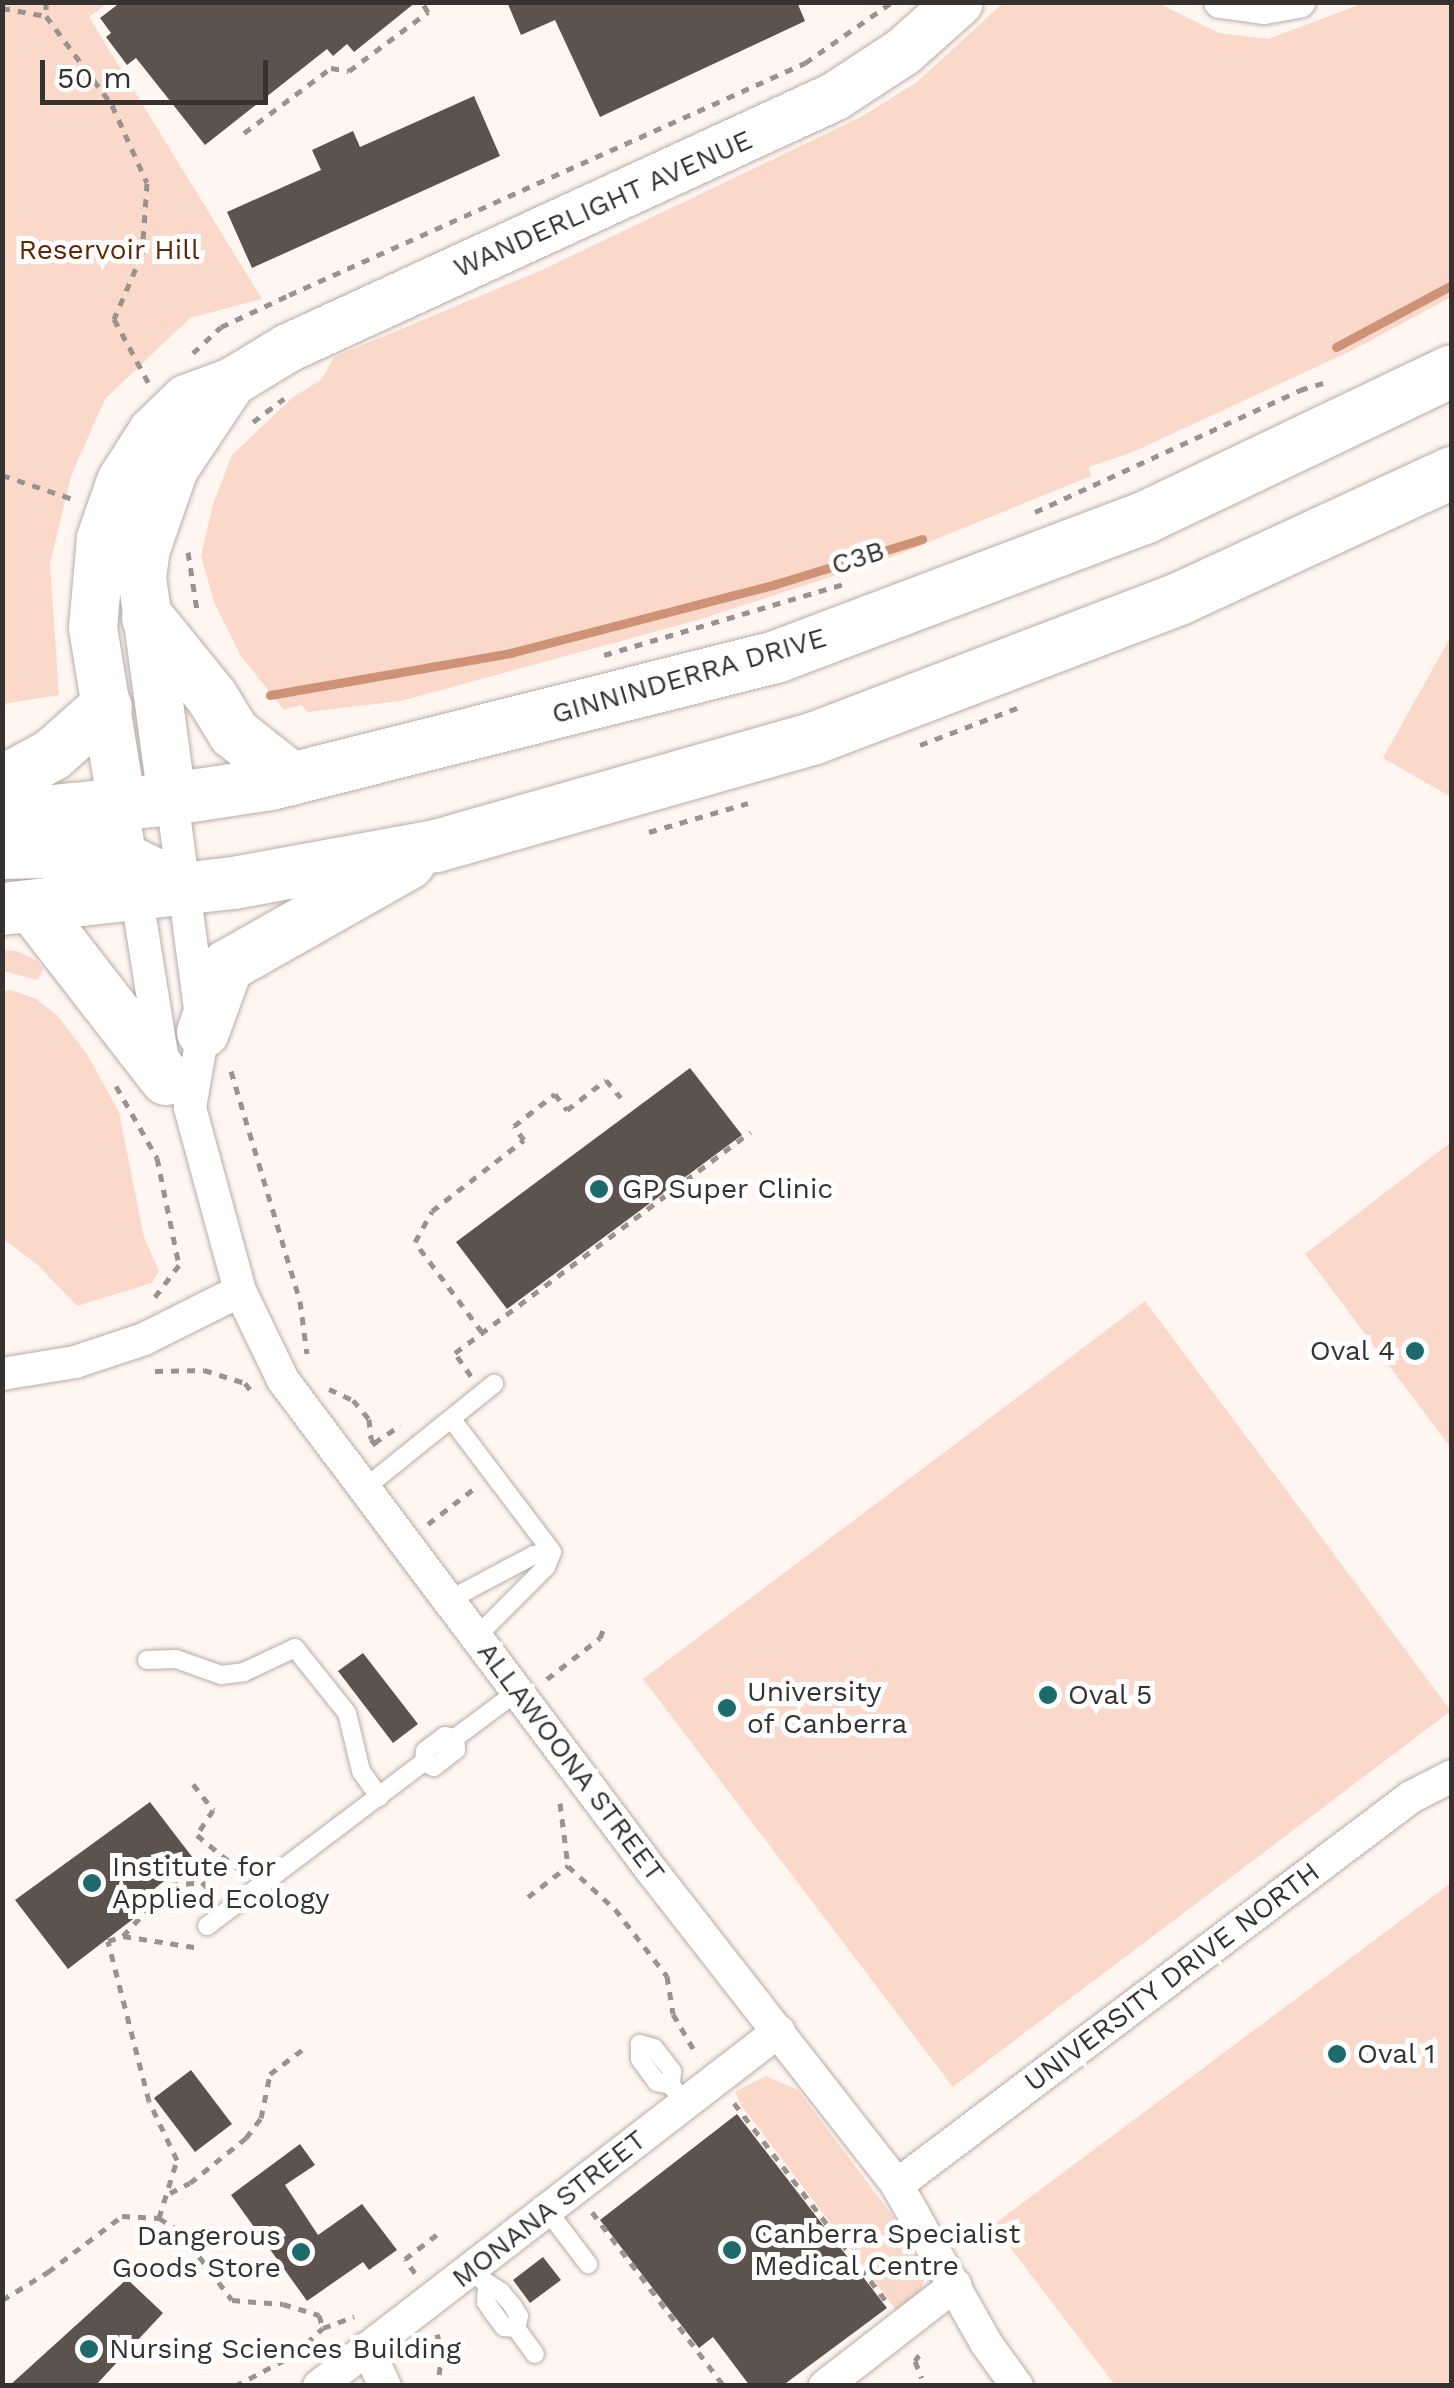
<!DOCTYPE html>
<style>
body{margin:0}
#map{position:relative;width:1454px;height:2388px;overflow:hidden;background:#fff6f2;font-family:"Work Sans",sans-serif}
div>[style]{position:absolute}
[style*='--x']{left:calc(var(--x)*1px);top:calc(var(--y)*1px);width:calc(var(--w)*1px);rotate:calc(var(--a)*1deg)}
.green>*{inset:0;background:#fbd9ca}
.stream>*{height:9px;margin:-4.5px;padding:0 4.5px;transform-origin:4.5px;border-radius:4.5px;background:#ce9276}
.building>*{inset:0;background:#5c534f}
.path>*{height:5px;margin-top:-2.5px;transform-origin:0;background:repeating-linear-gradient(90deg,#99928f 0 8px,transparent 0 16px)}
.roads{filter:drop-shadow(0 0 2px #b7ada8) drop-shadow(0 0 2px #b7ada8)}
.lane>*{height:18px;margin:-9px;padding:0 9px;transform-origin:9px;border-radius:9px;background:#fff}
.street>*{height:32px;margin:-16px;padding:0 16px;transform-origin:16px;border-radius:16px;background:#fff}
.secondary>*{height:48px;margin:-24px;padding:0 24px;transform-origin:24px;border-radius:24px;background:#fff}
.primary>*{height:52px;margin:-26px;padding:0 26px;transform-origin:26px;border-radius:26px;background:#fff}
.dots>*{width:28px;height:28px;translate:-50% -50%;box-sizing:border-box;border:5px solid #fff;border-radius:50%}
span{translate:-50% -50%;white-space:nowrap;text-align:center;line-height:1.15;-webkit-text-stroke:10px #fff;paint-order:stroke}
.street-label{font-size:28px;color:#363230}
.park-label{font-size:28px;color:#5e2807}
.poi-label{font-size:28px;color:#363230}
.left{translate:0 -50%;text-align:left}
.right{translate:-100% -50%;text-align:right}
.frame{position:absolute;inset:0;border:5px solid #363230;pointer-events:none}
.scale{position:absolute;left:40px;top:60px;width:228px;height:45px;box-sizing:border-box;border:5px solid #363230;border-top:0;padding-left:12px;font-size:30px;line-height:35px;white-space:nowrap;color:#363230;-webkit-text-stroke:8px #fff;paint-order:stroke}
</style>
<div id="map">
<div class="green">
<i style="clip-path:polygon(3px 2px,108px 3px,89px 17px,262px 299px,190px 318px,105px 399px,71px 476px,50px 564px,59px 695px,3px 704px)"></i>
<i style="clip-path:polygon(1003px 3px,1158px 3px,1219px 33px,1268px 39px,1364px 3px,1451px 3px,1451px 297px,1353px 350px,1133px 452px,1089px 467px,1091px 476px,895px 556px,698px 620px,401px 701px,308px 712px,301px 705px,284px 710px,241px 656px,214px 602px,201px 556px,213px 504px,232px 455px,292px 398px,322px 379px,334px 357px,542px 270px,861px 117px,917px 82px)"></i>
<i style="clip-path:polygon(1451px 636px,1452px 797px,1451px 797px,1383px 758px)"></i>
<i style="clip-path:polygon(3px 950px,17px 951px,37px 961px,43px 969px,38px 980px,3px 971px)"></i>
<i style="clip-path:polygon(11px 990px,36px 999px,57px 1015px,87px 1054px,119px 1112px,144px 1237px,159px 1271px,152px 1283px,77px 1306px,37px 1264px,3px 1239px,2px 991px)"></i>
<i style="clip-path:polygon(1451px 1142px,1451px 1448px,1305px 1254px)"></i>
<i style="clip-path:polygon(1145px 1301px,1451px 1711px,953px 2087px,643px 1679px)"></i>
<i style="clip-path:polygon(1451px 1883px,1451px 2385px,1115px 2385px,993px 2225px)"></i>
<i style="clip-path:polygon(766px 2076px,798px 2090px,909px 2238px,925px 2276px,918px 2303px,912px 2297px,897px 2311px,741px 2105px,735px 2092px)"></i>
</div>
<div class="stream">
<i style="--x:1336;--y:347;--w:132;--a:-28.1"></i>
<i style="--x:270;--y:695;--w:244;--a:-9.9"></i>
<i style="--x:510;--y:653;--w:275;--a:-14.5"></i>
<i style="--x:776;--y:584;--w:153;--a:-17.1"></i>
</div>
<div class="building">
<i style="clip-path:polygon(121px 2px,416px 2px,354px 52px,347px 44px,333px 56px,327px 49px,205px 145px,136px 58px,127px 65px,106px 37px,111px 33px,100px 18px)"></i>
<i style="clip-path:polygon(507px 2px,797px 2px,805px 21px,600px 117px,555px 20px,521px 35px)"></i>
<i style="clip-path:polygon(474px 96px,500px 156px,252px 268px,227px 212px,321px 170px,312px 150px,353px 131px,360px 147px)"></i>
<i style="clip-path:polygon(690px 1068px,742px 1135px,507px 1309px,456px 1242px)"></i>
<i style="clip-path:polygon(363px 1653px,418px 1724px,393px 1743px,338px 1671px)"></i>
<i style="clip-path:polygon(150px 1802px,193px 1858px,144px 1897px,150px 1906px,68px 1969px,15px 1900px)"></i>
<i style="clip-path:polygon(191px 2070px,232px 2124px,195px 2152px,154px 2098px)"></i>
<i style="clip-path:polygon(737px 2114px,887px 2308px,782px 2386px,750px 2386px,713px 2337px,699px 2348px,600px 2220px)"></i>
<i style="clip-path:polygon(300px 2144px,315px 2165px,285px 2185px,318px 2235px,362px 2204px,397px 2250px,369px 2270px,363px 2262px,307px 2301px,231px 2195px)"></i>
<i style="clip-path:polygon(543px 2257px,561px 2280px,530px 2303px,513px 2280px)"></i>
<i style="clip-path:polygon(127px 2279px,163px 2313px,95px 2386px,9px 2386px)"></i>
</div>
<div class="path">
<i style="--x:46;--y:2;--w:14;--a:90"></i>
<i style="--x:46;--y:16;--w:111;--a:53.4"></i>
<i style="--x:112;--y:105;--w:85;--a:65.8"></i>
<i style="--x:147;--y:183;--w:71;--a:94"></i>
<i style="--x:142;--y:254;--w:71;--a:113.3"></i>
<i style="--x:114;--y:319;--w:72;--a:61.6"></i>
<i style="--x:2;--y:8;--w:45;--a:10.3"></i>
<i style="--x:244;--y:133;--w:109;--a:-36.8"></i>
<i style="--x:331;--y:68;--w:18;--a:9"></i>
<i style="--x:349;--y:71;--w:99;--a:-36.8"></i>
<i style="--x:428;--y:12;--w:12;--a:-121"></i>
<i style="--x:193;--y:353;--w:38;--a:-43"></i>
<i style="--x:221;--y:327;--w:75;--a:-25.2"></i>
<i style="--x:289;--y:295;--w:566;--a:-24.21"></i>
<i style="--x:805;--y:63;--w:106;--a:-35"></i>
<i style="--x:253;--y:422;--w:39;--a:-37"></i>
<i style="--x:2;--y:475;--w:75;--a:18.7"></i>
<i style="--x:1035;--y:512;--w:292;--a:-24.7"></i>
<i style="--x:1300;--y:390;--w:28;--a:-17"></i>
<i style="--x:188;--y:552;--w:59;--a:81.2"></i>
<i style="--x:604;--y:655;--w:253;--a:-16.5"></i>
<i style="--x:920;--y:745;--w:104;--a:-20.9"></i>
<i style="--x:649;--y:832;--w:103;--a:-16.3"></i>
<i style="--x:231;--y:1071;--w:240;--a:73.3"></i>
<i style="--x:300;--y:1301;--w:53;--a:82.5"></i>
<i style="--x:116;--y:1086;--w:83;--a:60.3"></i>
<i style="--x:157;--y:1158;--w:109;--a:78.4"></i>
<i style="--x:179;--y:1265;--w:41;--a:127.1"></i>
<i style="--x:482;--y:1332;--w:112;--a:-126.7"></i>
<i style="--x:415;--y:1242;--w:35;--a:-61"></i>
<i style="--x:432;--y:1211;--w:116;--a:-37.7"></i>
<i style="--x:524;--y:1140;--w:17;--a:-126"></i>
<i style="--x:514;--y:1126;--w:52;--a:-38"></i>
<i style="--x:555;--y:1094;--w:20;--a:53"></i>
<i style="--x:567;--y:1110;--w:49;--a:-37.6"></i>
<i style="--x:606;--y:1080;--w:23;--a:50"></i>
<i style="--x:155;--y:1371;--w:49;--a:-1.2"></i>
<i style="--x:204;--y:1370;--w:43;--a:17.6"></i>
<i style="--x:245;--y:1383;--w:11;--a:52"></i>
<i style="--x:471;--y:1376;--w:28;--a:-125"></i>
<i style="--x:455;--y:1353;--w:369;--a:-36.8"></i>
<i style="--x:329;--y:1389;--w:26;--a:25"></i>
<i style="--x:353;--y:1400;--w:25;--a:50"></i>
<i style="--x:369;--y:1419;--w:20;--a:84"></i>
<i style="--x:371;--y:1439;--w:13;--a:51"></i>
<i style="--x:374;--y:1443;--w:32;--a:-34"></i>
<i style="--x:428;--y:1524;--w:59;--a:-37.5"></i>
<i style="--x:547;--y:1679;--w:67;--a:-37.7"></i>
<i style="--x:600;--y:1638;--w:14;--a:-69"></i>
<i style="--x:193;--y:1784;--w:33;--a:52"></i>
<i style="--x:213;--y:1810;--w:30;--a:123"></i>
<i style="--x:197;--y:1835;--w:58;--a:39.4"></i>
<i style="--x:560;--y:1803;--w:64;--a:82.8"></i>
<i style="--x:568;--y:1866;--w:64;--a:42.5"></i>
<i style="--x:615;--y:1909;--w:85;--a:52.2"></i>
<i style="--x:667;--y:1976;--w:38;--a:81"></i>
<i style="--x:673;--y:2014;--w:48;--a:59.7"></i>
<i style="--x:528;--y:1897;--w:51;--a:-37.8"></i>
<i style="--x:123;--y:1936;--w:72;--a:8.8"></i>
<i style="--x:734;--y:2103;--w:250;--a:52.5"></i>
<i style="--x:170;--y:2193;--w:22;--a:-27"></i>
<i style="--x:190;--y:2183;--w:72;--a:-38.8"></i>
<i style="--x:246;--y:2138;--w:25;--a:-53"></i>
<i style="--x:261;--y:2118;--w:45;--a:-78.4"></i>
<i style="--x:270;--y:2074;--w:40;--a:-37"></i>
<i style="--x:592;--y:2212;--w:218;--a:52.8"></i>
<i style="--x:159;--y:2218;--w:61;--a:-72.8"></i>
<i style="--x:177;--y:2160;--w:65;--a:-115.4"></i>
<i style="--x:149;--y:2101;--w:165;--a:-104.4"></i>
<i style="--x:108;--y:1941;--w:16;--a:-18"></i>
<i style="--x:123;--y:1936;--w:69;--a:-47.3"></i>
<i style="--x:170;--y:1885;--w:32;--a:-5"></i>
<i style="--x:202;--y:1882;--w:13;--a:48"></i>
<i style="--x:415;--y:2273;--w:17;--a:-126"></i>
<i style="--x:405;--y:2259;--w:44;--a:-37.6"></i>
<i style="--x:2;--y:2300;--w:54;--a:-31.3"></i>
<i style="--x:48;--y:2272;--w:93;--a:-37.1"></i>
<i style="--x:122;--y:2216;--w:37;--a:3"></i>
<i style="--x:159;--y:2218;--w:25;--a:32"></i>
<i style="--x:180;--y:2231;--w:86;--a:53"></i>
<i style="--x:232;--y:2300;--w:51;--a:4.5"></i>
<i style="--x:283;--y:2304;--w:38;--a:17"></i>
<i style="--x:319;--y:2315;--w:14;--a:73"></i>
<i style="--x:437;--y:2334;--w:18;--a:74"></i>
<i style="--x:442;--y:2351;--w:35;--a:97"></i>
<i style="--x:919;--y:2355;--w:7;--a:124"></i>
<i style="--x:915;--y:2361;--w:18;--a:68"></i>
<i style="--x:306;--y:2361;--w:13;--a:-148"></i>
<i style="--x:295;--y:2354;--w:38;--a:-43"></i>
<i style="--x:323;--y:2328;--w:33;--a:-20"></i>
<i style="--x:235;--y:2386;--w:67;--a:-27.7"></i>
</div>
<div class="roads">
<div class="lane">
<i style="--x:453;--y:1421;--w:164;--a:52.9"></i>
<i style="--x:365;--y:1488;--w:166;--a:-38.9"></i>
<i style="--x:449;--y:1600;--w:96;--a:-27.9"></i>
<i style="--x:534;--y:1555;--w:18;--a:-9"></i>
<i style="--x:477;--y:1636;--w:98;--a:-45"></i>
<i style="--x:546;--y:1567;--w:16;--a:-68"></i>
<i style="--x:147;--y:1660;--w:29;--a:-2"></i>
<i style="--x:176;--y:1659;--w:48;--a:19.6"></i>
<i style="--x:221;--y:1675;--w:23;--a:-7"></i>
<i style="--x:244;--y:1672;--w:56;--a:-25.2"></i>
<i style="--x:295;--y:1648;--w:83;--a:51.3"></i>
<i style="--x:347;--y:1713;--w:60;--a:76.4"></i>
<i style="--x:361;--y:1771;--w:32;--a:55"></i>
<i style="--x:424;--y:1762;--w:11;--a:27"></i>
<i style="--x:434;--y:1767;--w:28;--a:-38"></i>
<i style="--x:456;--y:1750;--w:12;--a:-95"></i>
<i style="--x:207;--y:1926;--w:272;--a:-37.1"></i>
<i style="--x:424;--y:1762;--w:11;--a:-85"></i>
<i style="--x:425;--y:1751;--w:25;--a:-37"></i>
<i style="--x:445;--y:1736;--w:10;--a:11"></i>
<i style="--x:455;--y:1738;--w:79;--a:-36.7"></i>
<i style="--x:671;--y:2085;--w:14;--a:-86"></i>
<i style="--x:672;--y:2071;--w:29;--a:-128"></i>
<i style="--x:654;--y:2048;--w:15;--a:-164"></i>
<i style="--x:640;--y:2044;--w:15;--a:90"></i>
<i style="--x:640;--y:2059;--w:29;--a:54"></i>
<i style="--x:657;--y:2082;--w:14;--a:12"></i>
<i style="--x:671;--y:2085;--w:24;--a:54"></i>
<i style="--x:547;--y:2210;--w:68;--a:52.8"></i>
<i style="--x:479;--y:2278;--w:26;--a:32"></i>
<i style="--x:501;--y:2292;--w:17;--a:50"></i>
<i style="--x:512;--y:2305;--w:13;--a:58"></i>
<i style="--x:519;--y:2316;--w:12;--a:104"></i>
<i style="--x:487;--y:2287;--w:15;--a:94"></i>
<i style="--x:486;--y:2302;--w:11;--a:56"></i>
<i style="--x:492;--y:2311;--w:20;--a:53"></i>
<i style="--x:504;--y:2327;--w:12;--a:5"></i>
<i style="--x:516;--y:2328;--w:32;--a:54"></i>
</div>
<div class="street">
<i style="--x:1220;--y:2;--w:44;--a:7.8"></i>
<i style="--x:1264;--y:8;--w:36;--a:-10"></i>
<i style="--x:172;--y:799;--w:235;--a:82.4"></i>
<i style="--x:203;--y:1032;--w:77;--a:99.7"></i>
<i style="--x:190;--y:1108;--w:190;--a:74.7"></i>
<i style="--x:240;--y:1291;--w:99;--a:64.2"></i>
<i style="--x:283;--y:1380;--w:614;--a:53.07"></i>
<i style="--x:652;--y:1871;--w:398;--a:52"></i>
<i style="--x:897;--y:2185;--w:181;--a:60.6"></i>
<i style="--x:986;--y:2343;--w:53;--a:54.2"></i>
<i style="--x:122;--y:805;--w:265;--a:80.9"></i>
<i style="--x:2;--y:1374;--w:74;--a:-9.3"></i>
<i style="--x:75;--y:1362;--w:73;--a:-18.4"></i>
<i style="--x:144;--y:1339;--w:107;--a:-26.6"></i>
<i style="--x:897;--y:2185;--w:644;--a:-37.05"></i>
<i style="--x:1411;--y:1797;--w:46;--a:-27.1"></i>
<i style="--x:367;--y:2348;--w:42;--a:64.7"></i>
<i style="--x:319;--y:2386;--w:581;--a:-37.66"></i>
<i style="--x:825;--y:2386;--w:165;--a:-37.8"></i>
</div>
<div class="secondary">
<i style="--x:172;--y:799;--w:224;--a:-97.7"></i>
<i style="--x:142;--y:577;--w:28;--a:-82"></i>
<i style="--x:146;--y:549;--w:85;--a:-70.7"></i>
<i style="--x:174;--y:469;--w:105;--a:-56.3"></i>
<i style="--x:232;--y:382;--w:66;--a:-31.3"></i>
<i style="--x:288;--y:348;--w:601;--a:-24.69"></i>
<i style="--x:834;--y:97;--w:82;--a:-33.1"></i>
<i style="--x:903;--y:52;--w:75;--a:-41.8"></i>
<i style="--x:122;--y:805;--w:179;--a:-99.3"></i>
<i style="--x:93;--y:628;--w:90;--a:-84.9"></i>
<i style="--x:101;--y:538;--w:60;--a:-70.7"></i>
<i style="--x:121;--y:481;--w:59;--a:-57.4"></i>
<i style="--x:153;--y:431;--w:46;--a:-44.1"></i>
<i style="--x:186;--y:399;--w:49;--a:-20.3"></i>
</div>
<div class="primary">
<i style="--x:148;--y:618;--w:102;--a:51"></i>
<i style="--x:212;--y:697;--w:42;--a:58.6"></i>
<i style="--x:234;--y:733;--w:74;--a:38.4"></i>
<i style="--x:2;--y:782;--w:57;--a:-28.4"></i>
<i style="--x:52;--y:755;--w:72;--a:-41.6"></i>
<i style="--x:2;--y:816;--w:171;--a:-5.7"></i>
<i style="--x:172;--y:799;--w:100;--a:-8.6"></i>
<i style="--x:271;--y:784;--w:521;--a:-14.12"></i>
<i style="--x:776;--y:657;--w:393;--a:-20.7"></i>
<i style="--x:1144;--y:518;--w:341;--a:-25.5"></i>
<i style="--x:2;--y:853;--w:82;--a:-1.4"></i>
<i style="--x:84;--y:851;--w:49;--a:14.3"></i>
<i style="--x:131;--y:863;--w:58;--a:25.7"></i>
<i style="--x:32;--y:906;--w:219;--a:52.2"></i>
<i style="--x:2;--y:909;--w:233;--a:-6.4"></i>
<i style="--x:234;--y:883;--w:205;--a:-10.4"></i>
<i style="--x:436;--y:846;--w:394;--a:-15.9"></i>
<i style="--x:815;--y:738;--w:390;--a:-20.9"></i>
<i style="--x:1179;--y:599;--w:301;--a:-24.8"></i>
<i style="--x:203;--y:1032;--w:70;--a:-70"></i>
<i style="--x:227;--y:966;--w:209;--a:-29.5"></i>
</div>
</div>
<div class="dots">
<i style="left:599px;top:1189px;background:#1d6a6b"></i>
<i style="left:1415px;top:1351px;background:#1d6a6b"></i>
<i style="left:1048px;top:1695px;background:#1d6a6b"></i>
<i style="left:727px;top:1708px;background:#1d6a6b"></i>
<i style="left:92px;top:1883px;background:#1d6a6b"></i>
<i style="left:1337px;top:2054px;background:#1d6a6b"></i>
<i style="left:732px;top:2250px;background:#1d6a6b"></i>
<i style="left:301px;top:2252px;background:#1d6a6b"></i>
<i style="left:89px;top:2349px;background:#1d6a6b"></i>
</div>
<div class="street-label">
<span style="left:603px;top:204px;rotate:-24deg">WANDERLIGHT AVENUE</span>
<span style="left:858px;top:558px;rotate:-18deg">C3B</span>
<span style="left:689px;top:676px;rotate:-16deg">GINNINDERRA DRIVE</span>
<span style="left:571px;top:1762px;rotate:53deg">ALLAWOONA STREET</span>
<span style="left:1172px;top:1977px;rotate:-37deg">UNIVERSITY DRIVE NORTH</span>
<span style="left:549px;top:2209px;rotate:-38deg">MONANA STREET</span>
</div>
<div class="park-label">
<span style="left:109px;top:250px">Reservoir Hill</span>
</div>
<div class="poi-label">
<span class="left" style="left:622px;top:1189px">GP Super Clinic</span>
<span class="right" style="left:1395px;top:1351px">Oval 4</span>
<span class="left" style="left:747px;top:1708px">University<br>of Canberra</span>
<span class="left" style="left:1068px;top:1695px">Oval 5</span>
<span class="left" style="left:112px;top:1883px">Institute for<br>Applied Ecology</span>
<span class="left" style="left:1357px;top:2054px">Oval 1</span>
<span class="left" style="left:754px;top:2250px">Canberra Specialist<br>Medical Centre</span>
<span class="right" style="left:281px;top:2252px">Dangerous<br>Goods Store</span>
<span class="left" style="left:109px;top:2349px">Nursing Sciences Building</span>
</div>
<div class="frame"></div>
<div class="scale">50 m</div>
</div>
